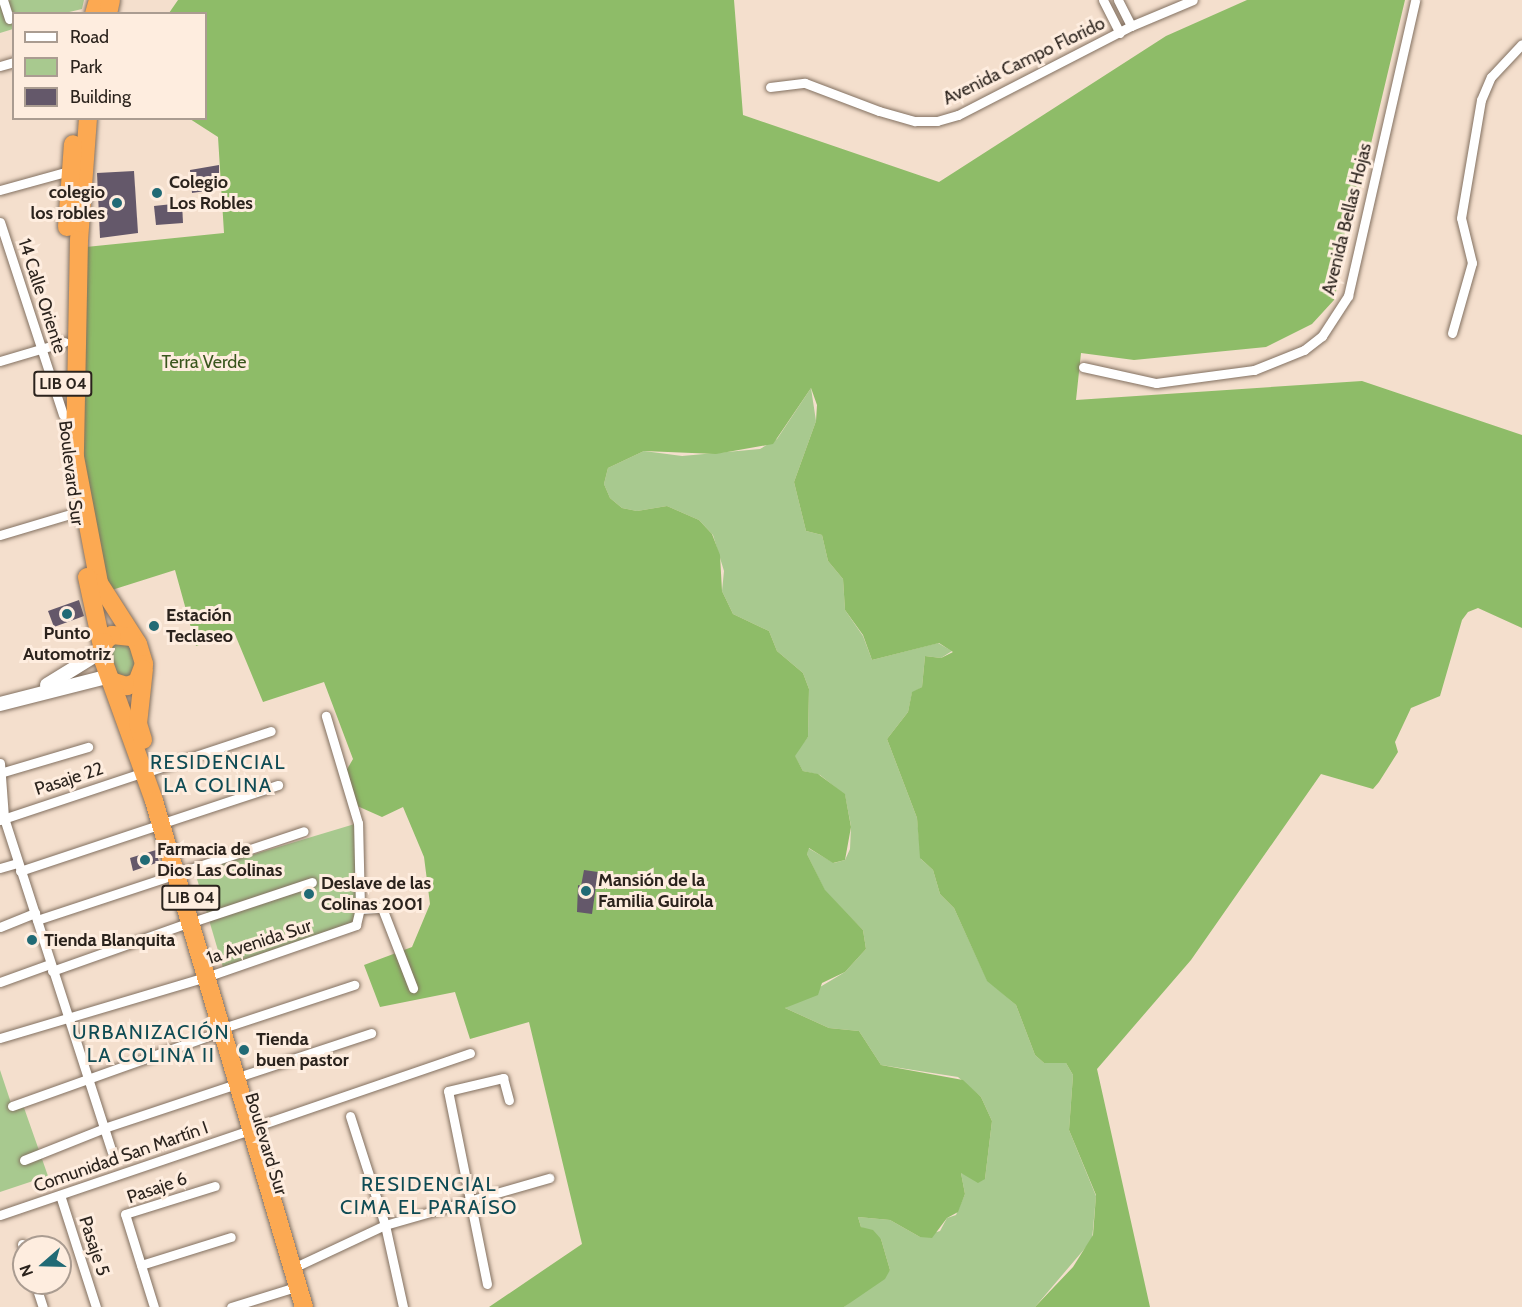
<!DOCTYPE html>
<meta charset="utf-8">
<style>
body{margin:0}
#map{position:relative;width:1522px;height:1307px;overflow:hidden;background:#f4dfcd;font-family:Cabin,sans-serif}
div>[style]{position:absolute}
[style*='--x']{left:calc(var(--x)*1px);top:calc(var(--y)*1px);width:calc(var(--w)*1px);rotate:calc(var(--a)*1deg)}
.green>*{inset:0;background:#a8c98f}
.forest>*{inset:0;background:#8ebc68}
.building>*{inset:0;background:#64586a}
.roads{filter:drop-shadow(0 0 2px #827060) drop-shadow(0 0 2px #827060)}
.street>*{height:9px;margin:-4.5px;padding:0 4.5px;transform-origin:4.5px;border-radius:4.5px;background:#fff}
.secondary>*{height:14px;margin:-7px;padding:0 7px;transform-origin:7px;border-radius:7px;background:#fff}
.highway>*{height:18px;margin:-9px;padding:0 9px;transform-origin:9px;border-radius:9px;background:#fca952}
.dots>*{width:16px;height:16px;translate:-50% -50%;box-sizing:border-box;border:3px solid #feeddf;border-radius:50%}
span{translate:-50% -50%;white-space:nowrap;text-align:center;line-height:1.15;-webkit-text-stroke:6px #feeddf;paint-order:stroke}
.shield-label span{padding:2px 4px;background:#feeddf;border:2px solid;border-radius:4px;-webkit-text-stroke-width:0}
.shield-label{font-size:16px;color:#2b231d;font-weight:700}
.street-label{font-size:18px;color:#2b231d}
.poi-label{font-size:18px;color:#2b231d;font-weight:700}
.left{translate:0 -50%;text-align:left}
.right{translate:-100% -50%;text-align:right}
.park-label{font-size:18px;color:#39561d}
.neighbourhood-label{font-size:20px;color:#0f4b54;letter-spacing:1.5px}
.legend{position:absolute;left:12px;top:12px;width:195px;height:108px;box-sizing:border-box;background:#feeddf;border:2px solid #aa9c91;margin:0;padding:8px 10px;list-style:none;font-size:18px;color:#2b231d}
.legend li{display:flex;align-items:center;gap:12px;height:30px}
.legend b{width:30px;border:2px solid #aa9c91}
.north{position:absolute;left:12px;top:1235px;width:60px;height:60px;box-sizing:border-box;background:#feeddf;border:2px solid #aa9c91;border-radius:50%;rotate:250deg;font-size:16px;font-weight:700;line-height:24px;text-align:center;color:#2b231d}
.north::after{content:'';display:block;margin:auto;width:21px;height:27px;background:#216a75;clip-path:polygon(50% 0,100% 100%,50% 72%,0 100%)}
</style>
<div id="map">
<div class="green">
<i style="clip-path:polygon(11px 0,84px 0,82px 9px,65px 13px,14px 14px,13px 29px,0 33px,0 3px)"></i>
<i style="clip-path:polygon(811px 388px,816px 421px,794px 482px,806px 531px,822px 535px,828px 561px,843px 579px,845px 610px,863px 636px,872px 660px,938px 643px,952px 651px,941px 658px,925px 656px,922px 687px,912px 693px,908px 712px,887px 739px,917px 818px,921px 859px,933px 870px,940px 894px,954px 908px,987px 980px,1016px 1005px,1035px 1055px,1044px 1063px,1066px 1063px,1073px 1075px,1069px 1130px,1096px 1196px,1092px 1240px,1035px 1307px,844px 1307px,890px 1270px,881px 1239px,861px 1227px,858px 1217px,890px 1220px,920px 1237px,940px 1231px,947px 1218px,956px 1215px,965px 1194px,961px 1173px,985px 1179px,992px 1121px,981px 1097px,958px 1077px,881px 1065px,859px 1031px,829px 1028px,785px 1008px,845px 972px,866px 949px,863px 930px,825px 891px,807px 854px,808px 848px,834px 863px,845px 860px,850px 849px,851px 826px,845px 795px,820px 775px,803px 771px,794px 755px,808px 737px,809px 689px,803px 673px,777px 651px,769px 631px,733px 614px,722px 591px,724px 571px,713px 535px,699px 520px,667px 506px,637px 511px,622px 508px,610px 498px,604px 484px,608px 468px,644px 451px,682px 456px,760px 449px,777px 439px)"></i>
<i style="clip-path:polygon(110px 643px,130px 645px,136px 661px,132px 678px,116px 675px)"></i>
<i style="clip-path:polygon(358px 823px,359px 916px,347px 930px,224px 971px,195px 872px)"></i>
<i style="clip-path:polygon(0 1070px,12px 1106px,22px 1102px,48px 1176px,0 1192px)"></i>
</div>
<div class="forest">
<i style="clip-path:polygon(178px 0,734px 0,743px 115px,939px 182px,1166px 36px,1247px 0,1405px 0,1334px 300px,1312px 324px,1266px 347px,1134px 360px,1081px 353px,1076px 400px,1362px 381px,1522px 435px,1522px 628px,1478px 608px,1468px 612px,1462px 620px,1440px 696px,1411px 708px,1395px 742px,1398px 752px,1379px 782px,1373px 789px,1321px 774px,1191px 960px,1097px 1069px,1150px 1307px,1035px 1307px,1073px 1267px,1093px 1235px,1096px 1195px,1069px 1130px,1073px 1075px,1066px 1063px,1044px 1063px,1035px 1055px,1016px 1005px,987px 981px,954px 908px,940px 894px,933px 870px,920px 858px,917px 818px,887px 739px,908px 712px,912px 692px,922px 687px,925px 656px,941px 658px,953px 652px,939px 643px,872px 660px,863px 635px,845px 610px,843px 579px,828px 561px,822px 535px,806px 531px,794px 482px,816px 421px,817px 405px,811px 388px,773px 444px,716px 454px,644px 451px,608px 468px,604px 484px,610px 498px,622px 508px,637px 511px,667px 506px,699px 520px,712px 534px,720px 555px,722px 591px,733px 614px,769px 631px,777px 651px,803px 673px,809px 689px,808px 737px,795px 756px,803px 771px,818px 774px,845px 794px,851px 827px,845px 860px,833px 863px,809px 848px,807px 854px,825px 890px,863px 930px,866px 949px,845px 972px,822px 983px,818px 995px,785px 1008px,829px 1028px,859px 1031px,881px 1065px,963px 1080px,981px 1097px,992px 1121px,985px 1179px,978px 1183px,961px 1173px,965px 1194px,958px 1212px,947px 1218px,932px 1238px,920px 1237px,890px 1220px,858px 1217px,861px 1227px,873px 1230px,881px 1239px,890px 1270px,885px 1279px,844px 1307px,489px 1307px,582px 1244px,529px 1022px,470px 1039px,455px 992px,380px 1007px,364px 965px,412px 947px,430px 904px,424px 857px,403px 807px,382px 817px,355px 805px,346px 771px,353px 759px,324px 682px,263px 702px,234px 632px,196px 646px,175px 570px,96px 595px,79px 440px,86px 247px,224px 233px,218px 137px,190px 119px,206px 118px,206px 14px,169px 13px)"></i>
</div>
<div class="building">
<i style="clip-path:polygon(219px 165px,219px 189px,192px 193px,190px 170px)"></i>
<i style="clip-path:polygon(134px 171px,138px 233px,100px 238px,97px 173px)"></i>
<i style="clip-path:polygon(182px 203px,183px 223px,156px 225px,154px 206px)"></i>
<i style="clip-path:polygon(79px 600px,84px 616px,54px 627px,48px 611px)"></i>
<i style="clip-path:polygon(156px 850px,159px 862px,133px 871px,130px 858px)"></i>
<i style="clip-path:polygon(584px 870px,598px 872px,592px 914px,577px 912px,578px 885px,581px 886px)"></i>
</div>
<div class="roads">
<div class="street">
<i style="--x:3;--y:0;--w:20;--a:72"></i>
<i style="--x:1103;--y:0;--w:37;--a:63"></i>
<i style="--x:1118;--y:0;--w:29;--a:63"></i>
<i style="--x:0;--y:66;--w:15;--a:-16"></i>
<i style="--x:770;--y:87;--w:35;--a:-7"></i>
<i style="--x:805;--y:83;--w:79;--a:20.7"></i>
<i style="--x:879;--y:111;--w:37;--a:16"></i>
<i style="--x:915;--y:121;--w:22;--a:0"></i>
<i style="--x:937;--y:121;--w:22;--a:-16"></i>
<i style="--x:958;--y:115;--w:195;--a:-27.2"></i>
<i style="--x:1131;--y:26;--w:67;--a:-22.8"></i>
<i style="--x:0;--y:190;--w:72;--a:-15.4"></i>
<i style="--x:0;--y:222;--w:203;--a:71.9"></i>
<i style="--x:1452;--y:333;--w:73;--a:-74.1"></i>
<i style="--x:1472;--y:263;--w:46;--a:-103.7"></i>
<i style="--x:1461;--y:218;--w:120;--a:-80.4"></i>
<i style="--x:1481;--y:100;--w:25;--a:-67"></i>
<i style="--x:1491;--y:77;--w:45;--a:-46.8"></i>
<i style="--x:0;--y:361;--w:67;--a:-16.5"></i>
<i style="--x:1083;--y:367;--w:75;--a:12.4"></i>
<i style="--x:1156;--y:383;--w:99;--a:-7.6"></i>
<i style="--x:1254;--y:370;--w:54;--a:-21.8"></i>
<i style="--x:1304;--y:350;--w:23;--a:-38"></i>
<i style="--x:1322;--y:336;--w:48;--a:-57"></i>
<i style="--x:1348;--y:296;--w:303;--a:-77.2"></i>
<i style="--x:0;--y:535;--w:77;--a:-16.6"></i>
<i style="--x:0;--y:763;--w:55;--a:85.8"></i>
<i style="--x:4;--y:818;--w:351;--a:72.1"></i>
<i style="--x:153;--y:770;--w:124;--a:-18.3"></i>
<i style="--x:0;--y:773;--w:92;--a:-16.5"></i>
<i style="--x:0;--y:820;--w:152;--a:-18.4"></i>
<i style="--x:169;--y:821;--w:115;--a:-18.3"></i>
<i style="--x:0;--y:868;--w:18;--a:-16"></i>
<i style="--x:20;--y:871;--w:149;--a:-18.4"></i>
<i style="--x:184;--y:871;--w:126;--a:-18.4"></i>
<i style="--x:360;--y:909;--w:22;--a:-3"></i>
<i style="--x:382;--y:908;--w:86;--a:68.8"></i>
<i style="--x:37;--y:920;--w:146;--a:-18.3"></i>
<i style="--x:198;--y:920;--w:120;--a:-18.4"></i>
<i style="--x:0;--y:927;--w:38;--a:-22"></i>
<i style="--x:52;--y:971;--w:146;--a:-19.5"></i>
<i style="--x:0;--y:982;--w:53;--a:-19.8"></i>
<i style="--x:229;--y:1026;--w:132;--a:-18.2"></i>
<i style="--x:0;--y:1038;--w:215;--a:-16.5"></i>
<i style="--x:206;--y:977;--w:159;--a:-19.1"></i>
<i style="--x:356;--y:925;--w:17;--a:-77"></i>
<i style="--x:360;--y:908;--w:85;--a:-91.3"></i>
<i style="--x:358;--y:823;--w:112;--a:-106.7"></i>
<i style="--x:244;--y:1075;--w:134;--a:-18.3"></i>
<i style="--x:12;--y:1106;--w:224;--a:-19.6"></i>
<i style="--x:350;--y:1116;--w:114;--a:72.2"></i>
<i style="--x:385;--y:1225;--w:84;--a:77.6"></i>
<i style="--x:260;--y:1125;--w:222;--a:-18.9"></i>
<i style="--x:24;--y:1160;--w:89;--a:-21.7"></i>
<i style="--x:107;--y:1127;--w:139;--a:-18.4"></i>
<i style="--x:60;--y:1195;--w:118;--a:72.2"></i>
<i style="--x:0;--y:1215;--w:267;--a:-18.8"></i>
<i style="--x:22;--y:1244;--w:5;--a:68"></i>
<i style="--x:141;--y:1265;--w:94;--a:-17.3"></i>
<i style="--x:293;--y:1268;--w:102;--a:-25.1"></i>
<i style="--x:385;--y:1225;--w:171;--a:-16"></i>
<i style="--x:35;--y:1283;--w:25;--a:72"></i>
<i style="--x:487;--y:1284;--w:197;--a:-101.4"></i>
<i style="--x:448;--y:1091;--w:57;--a:-13.3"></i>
<i style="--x:503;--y:1078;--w:23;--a:75"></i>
<i style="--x:154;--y:1307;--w:97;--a:-107.3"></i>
<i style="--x:125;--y:1214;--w:94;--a:-17.3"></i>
<i style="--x:231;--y:1307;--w:71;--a:-17.2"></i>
</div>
<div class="secondary">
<i style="--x:47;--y:685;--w:65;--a:-31.7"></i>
<i style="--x:0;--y:704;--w:114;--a:-14.3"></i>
</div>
<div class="highway">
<i style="--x:94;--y:14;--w:15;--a:-74"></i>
<i style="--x:108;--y:14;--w:14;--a:-78"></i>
<i style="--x:88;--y:118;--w:122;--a:94.2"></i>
<i style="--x:79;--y:240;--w:217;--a:91.1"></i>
<i style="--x:75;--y:457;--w:128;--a:79.2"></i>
<i style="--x:99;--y:583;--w:72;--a:57.4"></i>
<i style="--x:138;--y:644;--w:21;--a:73"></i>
<i style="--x:144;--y:664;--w:19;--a:111"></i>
<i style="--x:137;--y:682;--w:11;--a:158"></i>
<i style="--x:127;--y:686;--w:14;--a:-163"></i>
<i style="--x:67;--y:227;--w:83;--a:-85.9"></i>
<i style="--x:87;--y:577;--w:71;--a:77.7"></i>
<i style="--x:131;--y:637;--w:19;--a:-174"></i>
<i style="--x:112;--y:635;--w:11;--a:139"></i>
<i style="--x:104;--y:642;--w:15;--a:98"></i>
<i style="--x:102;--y:657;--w:153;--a:70.1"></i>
<i style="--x:154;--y:801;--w:528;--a:73.49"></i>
<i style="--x:143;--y:740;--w:17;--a:-107"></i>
<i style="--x:138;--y:724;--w:55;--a:-83.8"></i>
</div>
</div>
<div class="dots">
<i style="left:157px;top:193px;background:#216a75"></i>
<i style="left:117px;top:203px;background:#216a75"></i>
<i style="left:67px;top:614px;background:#216a75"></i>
<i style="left:154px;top:626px;background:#216a75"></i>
<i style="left:145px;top:860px;background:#216a75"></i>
<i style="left:586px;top:891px;background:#216a75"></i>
<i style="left:309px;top:894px;background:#216a75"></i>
<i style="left:32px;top:940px;background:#216a75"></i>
<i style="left:244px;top:1050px;background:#216a75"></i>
</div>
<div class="shield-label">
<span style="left:63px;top:384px">LIB 04</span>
<span style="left:191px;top:898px">LIB 04</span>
</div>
<div class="street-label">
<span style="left:1024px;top:61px;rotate:-26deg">Avenida Campo Florido</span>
<span style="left:1347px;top:219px;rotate:-76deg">Avenida Bellas Hojas</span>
<span style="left:42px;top:296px;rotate:72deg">14 Calle Oriente</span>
<span style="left:71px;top:473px;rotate:83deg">Boulevard Sur</span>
<span style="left:69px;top:779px;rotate:-18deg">Pasaje 22</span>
<span style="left:259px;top:942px;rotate:-18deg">1a Avenida Sur</span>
<span style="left:266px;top:1144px;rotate:73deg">Boulevard Sur</span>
<span style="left:121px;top:1157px;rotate:-19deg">Comunidad San Martín I</span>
<span style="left:157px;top:1188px;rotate:-19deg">Pasaje 6</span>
<span style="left:94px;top:1246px;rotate:72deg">Pasaje 5</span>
</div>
<div class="poi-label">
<span class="left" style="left:169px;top:193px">Colegio<br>Los Robles</span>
<span class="right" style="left:105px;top:203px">colegio<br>los robles</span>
<span class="left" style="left:166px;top:626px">Estación<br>Teclaseo</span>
<span style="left:67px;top:644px">Punto<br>Automotriz</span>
<span class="left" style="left:157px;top:860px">Farmacia de<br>Dios Las Colinas</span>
<span class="left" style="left:598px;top:891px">Mansión de la<br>Familia Guirola</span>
<span class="left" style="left:321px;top:894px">Deslave de las<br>Colinas 2001</span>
<span class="left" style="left:44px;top:940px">Tienda Blanquita</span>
<span class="left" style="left:256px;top:1050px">Tienda<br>buen pastor</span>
</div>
<div class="park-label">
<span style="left:204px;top:362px">Terra Verde</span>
</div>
<div class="neighbourhood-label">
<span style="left:218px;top:774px">RESIDENCIAL<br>LA COLINA</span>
<span style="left:151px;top:1044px">URBANIZACIÓN<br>LA COLINA II</span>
<span style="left:429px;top:1196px">RESIDENCIAL<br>CIMA EL PARAÍSO</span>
</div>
<ul class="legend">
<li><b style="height:8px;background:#fff"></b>Road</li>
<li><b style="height:16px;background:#a8c98f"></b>Park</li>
<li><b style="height:16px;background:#64586a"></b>Building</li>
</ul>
<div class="north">N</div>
</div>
